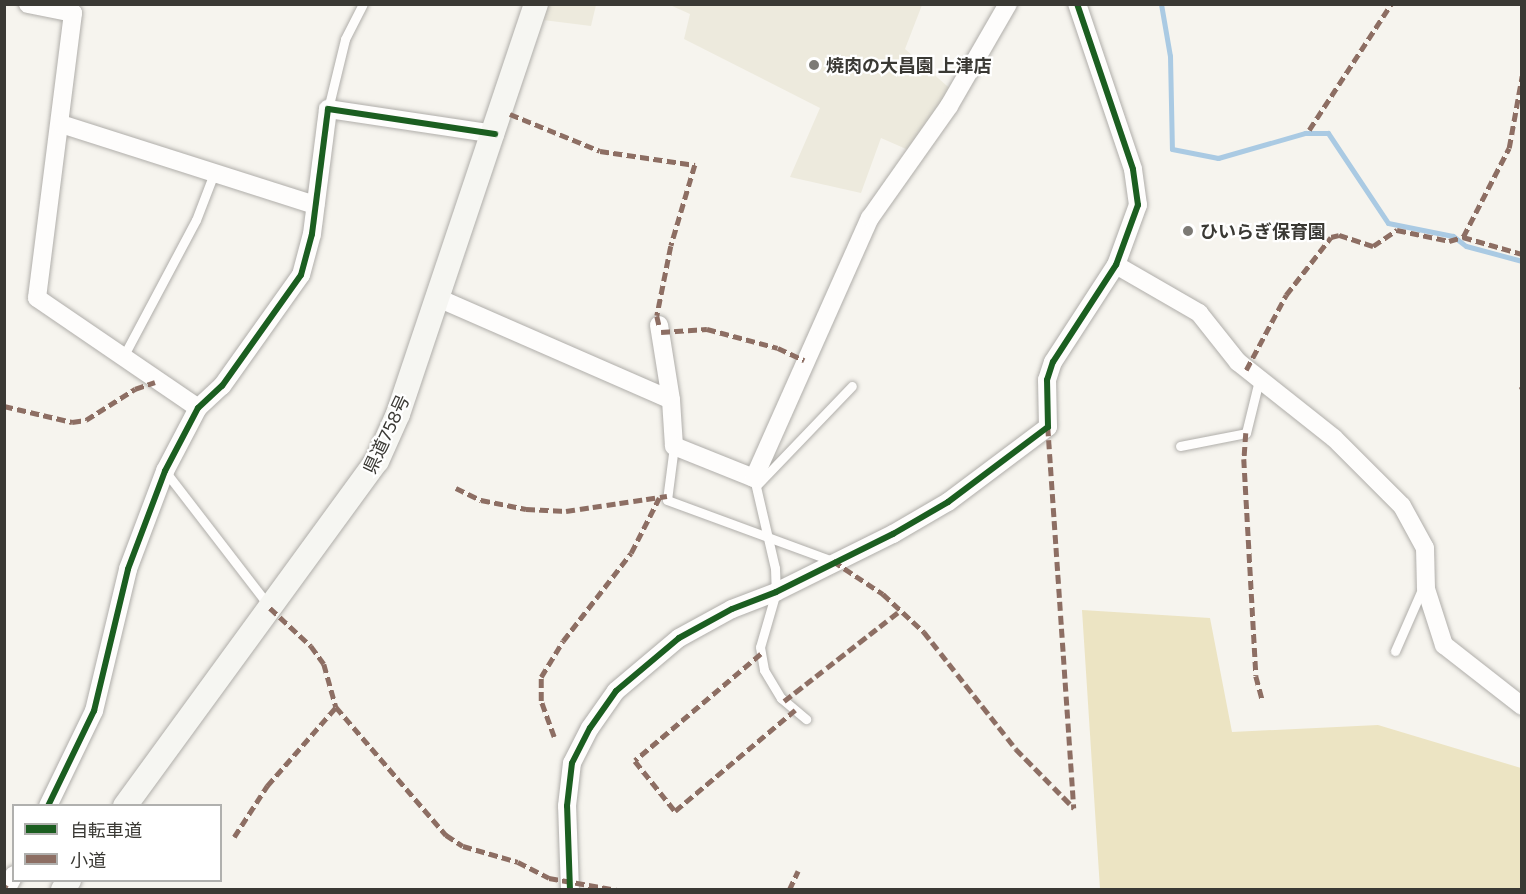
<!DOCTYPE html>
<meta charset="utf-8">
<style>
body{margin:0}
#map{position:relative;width:1526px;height:894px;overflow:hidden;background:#f6f4ee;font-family:Commissioner,"Noto Sans JP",sans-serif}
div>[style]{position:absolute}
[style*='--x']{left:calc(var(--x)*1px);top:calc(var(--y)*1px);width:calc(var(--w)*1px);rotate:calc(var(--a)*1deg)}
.built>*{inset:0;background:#edeadd}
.green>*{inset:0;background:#ece4c3}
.stream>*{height:5px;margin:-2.5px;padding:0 2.5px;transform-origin:2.5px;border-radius:2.5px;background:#aacae3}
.roads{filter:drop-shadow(0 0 2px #b0aeaa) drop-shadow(0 0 2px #b0aeaa)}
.service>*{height:9px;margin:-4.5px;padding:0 4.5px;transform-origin:4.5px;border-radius:4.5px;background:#fefdfc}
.minor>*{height:18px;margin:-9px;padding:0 9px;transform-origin:9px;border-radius:9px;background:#fefdfc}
.secondary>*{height:24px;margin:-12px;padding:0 12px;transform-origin:12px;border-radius:12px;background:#f6f6f2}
.quiet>*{height:4.5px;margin-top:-2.25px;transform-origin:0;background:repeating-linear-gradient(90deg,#8d6e63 0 9px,transparent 0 13.5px)}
.cycleway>*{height:6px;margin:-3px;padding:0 3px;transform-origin:3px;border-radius:3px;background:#1b5e20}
.dots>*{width:16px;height:16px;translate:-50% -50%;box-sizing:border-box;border:3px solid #fff;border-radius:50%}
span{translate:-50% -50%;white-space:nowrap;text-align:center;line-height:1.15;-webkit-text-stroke:4.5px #fff;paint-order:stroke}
.poi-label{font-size:18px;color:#3a3934;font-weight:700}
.left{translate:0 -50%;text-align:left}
.street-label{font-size:18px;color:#3a3934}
.frame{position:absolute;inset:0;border:6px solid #3a3934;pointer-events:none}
.legend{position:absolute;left:12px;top:804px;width:210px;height:78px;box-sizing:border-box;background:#fff;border:2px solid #b0b0ae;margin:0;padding:8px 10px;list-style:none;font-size:18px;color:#3a3934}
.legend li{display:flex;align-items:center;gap:12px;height:30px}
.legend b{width:30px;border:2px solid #b0b0ae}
</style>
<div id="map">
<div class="built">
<i style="clip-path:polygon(548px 5px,596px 5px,591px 26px,543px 20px)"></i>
<i style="clip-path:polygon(670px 5px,922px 5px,905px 49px,955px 93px,913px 152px,881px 138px,861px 193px,790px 177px,820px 108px,684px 39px,690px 14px)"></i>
</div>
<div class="green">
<i style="clip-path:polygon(1082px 610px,1210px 618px,1232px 732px,1378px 725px,1521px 768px,1521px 889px,1100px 889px)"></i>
</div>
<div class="stream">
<i style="--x:1161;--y:4;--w:53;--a:80.2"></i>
<i style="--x:1170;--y:56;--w:93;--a:88.8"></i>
<i style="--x:1172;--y:149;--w:47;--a:11.1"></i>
<i style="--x:1218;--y:158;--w:91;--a:-16"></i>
<i style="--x:1305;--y:133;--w:23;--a:0"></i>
<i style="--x:1328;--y:133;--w:108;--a:56.3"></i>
<i style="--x:1388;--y:223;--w:66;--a:11.3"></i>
<i style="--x:1453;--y:236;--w:16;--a:38"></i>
<i style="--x:1466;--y:246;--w:58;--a:15"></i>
</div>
<div class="roads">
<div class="service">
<i style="--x:328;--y:109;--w:72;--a:-76.3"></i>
<i style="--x:345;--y:39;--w:39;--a:-63"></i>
<i style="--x:122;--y:359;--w:157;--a:-62"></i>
<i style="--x:196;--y:220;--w:50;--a:-69"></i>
<i style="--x:674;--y:446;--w:54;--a:97.4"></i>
<i style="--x:667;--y:500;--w:177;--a:20.2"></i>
<i style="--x:1180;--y:446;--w:67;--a:-11.1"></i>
<i style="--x:1246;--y:433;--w:55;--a:-76.2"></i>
<i style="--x:165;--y:471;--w:170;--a:52.4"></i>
<i style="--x:754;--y:478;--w:92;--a:76.9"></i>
<i style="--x:775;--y:568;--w:24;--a:88"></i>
<i style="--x:776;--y:592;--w:57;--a:106.2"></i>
<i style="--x:760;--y:647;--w:23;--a:80"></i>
<i style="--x:764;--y:670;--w:33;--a:59"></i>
<i style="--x:781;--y:698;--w:33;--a:40"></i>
<i style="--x:757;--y:485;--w:137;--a:-46.2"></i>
<i style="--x:1395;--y:651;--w:70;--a:-66.4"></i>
</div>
<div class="minor">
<i style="--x:28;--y:4;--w:46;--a:11.3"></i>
<i style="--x:73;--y:13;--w:287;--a:97.2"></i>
<i style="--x:37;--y:298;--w:195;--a:34.3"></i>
<i style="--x:61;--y:124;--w:267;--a:17.7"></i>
<i style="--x:1116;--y:265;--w:96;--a:30"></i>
<i style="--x:1199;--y:313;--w:63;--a:51.5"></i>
<i style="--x:1238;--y:362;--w:122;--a:38.4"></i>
<i style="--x:1334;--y:438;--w:96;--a:45"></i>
<i style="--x:1402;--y:506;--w:48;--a:61.3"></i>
<i style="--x:1425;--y:548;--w:41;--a:88.6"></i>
<i style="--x:1426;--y:589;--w:59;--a:72.2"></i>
<i style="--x:1444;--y:645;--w:99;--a:38"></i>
<i style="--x:438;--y:298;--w:254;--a:23.6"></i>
<i style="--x:671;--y:400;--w:46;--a:86.3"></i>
<i style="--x:674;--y:446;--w:86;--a:21.8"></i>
<i style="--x:754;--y:478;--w:285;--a:-66"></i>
<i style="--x:870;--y:218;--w:137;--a:-54.8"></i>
<i style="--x:949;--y:106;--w:118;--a:-60"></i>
<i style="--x:659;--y:325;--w:76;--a:80.9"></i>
<i style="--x:48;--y:806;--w:106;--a:-64.2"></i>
<i style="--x:94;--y:711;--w:146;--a:-76.5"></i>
<i style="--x:128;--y:569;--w:105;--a:-69.3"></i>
<i style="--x:165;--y:471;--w:71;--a:-62.4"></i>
<i style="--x:198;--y:408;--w:33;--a:-43"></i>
<i style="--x:222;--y:386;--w:136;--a:-54.6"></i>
<i style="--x:301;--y:275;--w:42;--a:-75"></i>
<i style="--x:312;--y:234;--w:126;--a:-82.7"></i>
<i style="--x:328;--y:109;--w:169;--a:8.5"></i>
<i style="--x:6;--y:890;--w:17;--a:-62"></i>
<i style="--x:570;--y:890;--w:84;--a:-92"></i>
<i style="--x:567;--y:806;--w:43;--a:-83.4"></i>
<i style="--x:572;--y:763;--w:39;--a:-63"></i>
<i style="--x:590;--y:728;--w:45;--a:-54.9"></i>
<i style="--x:616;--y:691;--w:82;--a:-40.1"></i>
<i style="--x:679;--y:638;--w:60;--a:-28.7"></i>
<i style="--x:732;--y:609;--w:47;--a:-21.1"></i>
<i style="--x:776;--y:592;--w:131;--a:-26.4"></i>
<i style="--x:893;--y:534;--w:64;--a:-30.2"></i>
<i style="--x:948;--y:502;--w:125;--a:-36.9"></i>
<i style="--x:1048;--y:427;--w:47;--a:-91.2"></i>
<i style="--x:1047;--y:380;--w:19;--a:-72"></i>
<i style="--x:1053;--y:362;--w:116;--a:-57"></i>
<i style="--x:1116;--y:265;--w:64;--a:-69.9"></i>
<i style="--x:1138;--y:205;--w:36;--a:-98"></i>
<i style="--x:1133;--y:169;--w:174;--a:-108.7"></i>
</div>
<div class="secondary">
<i style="--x:125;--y:806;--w:427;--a:-53.9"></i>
<i style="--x:377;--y:461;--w:51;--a:-65.9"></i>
<i style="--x:398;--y:414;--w:433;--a:-71.4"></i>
<i style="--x:63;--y:890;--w:12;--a:-59"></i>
</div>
</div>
<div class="quiet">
<i style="--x:510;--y:114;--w:97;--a:22.3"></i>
<i style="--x:600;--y:151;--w:96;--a:8.4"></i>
<i style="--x:695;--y:165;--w:84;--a:106.5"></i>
<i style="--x:671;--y:246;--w:71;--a:101.3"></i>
<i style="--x:657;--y:316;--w:9;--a:77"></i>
<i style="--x:1309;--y:130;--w:150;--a:-56.9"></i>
<i style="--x:1463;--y:237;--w:100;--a:-62.7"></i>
<i style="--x:1509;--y:148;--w:73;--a:-79.8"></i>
<i style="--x:661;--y:332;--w:46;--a:-3.7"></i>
<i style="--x:707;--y:329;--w:73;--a:15"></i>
<i style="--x:778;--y:348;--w:29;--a:25"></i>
<i style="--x:1246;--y:370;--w:85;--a:-61.9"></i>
<i style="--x:1286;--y:295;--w:73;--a:-52.2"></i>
<i style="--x:1331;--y:237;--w:8;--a:-14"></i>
<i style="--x:1339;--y:235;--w:36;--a:18"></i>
<i style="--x:1373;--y:246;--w:29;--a:-34"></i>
<i style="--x:1397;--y:230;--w:53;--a:11.9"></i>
<i style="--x:1449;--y:241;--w:15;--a:-16"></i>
<i style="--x:1463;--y:237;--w:61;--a:16.1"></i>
<i style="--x:1522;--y:387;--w:2;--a:90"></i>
<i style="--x:4;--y:406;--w:70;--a:13.2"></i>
<i style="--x:72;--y:422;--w:14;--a:-8"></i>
<i style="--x:86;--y:420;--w:58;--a:-32.3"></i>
<i style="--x:135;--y:389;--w:21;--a:-19"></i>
<i style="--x:1048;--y:427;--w:382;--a:86.1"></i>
<i style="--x:1246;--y:433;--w:26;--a:94"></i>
<i style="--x:1244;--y:459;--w:217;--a:86.8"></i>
<i style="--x:1256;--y:676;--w:23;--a:75"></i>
<i style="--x:456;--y:488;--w:28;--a:26"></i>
<i style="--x:481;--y:500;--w:46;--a:11.3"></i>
<i style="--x:526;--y:509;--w:40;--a:2.9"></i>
<i style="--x:566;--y:511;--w:102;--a:-8.4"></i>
<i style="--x:833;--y:561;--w:60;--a:33.4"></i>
<i style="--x:883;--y:594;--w:56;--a:42.8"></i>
<i style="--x:924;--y:632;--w:149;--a:51.8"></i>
<i style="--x:1016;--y:749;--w:83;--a:45.5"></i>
<i style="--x:270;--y:608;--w:56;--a:42.8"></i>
<i style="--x:311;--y:646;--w:22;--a:54"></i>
<i style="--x:324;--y:664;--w:45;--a:74.4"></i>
<i style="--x:336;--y:707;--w:169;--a:49.3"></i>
<i style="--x:446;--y:835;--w:20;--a:33"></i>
<i style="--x:463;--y:846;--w:57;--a:16.2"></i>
<i style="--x:518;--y:862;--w:35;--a:27"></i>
<i style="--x:549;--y:878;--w:69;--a:10"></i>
<i style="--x:761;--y:654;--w:165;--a:139.7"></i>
<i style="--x:635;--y:761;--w:64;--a:51.3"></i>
<i style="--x:675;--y:811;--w:157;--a:-40.1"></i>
<i style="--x:784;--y:701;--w:148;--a:-37.9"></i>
<i style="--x:554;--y:737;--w:38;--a:-110"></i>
<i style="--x:541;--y:701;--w:24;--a:-90"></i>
<i style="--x:541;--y:677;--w:42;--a:-58.6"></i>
<i style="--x:563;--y:641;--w:111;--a:-52.3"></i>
<i style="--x:631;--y:553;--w:62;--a:-63"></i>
<i style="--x:234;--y:837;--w:61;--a:-57.1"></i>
<i style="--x:267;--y:786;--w:105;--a:-48.9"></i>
<i style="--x:4;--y:886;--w:4;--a:34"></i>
<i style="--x:789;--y:890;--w:21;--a:-65"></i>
</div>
<div class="cycleway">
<i style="--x:48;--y:806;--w:106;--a:-64.2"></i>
<i style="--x:94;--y:711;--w:146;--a:-76.5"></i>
<i style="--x:128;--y:569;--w:105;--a:-69.3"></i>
<i style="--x:165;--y:471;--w:71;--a:-62.4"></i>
<i style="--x:198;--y:408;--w:33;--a:-43"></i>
<i style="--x:222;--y:386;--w:136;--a:-54.6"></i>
<i style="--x:301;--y:275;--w:42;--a:-75"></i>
<i style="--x:312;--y:234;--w:126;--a:-82.7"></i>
<i style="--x:328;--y:109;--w:169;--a:8.5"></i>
<i style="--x:570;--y:890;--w:84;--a:-92"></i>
<i style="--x:567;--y:806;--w:43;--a:-83.4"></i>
<i style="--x:572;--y:763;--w:39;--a:-63"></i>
<i style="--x:590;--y:728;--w:45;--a:-54.9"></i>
<i style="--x:616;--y:691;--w:82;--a:-40.1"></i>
<i style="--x:679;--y:638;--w:60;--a:-28.7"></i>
<i style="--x:732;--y:609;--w:47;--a:-21.1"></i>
<i style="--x:776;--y:592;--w:131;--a:-26.4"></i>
<i style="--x:893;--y:534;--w:64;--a:-30.2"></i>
<i style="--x:948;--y:502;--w:125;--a:-36.9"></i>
<i style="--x:1048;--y:427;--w:47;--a:-91.2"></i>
<i style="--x:1047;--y:380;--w:19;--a:-72"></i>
<i style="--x:1053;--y:362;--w:116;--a:-57"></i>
<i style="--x:1116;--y:265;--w:64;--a:-69.9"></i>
<i style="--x:1138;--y:205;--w:36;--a:-98"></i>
<i style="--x:1133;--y:169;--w:174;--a:-108.7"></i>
</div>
<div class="dots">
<i style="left:814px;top:65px;background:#7c7a75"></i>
<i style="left:1188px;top:231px;background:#7c7a75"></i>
</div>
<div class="poi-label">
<span class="left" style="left:826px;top:65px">焼肉の大昌園 上津店</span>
<span class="left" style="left:1200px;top:231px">ひいらぎ保育園</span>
</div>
<div class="street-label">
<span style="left:386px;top:434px;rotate:-65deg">県道758号</span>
</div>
<div class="frame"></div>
<ul class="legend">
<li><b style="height:8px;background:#1b5e20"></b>自転車道</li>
<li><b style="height:8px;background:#8d6e63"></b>小道</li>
</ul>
</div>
